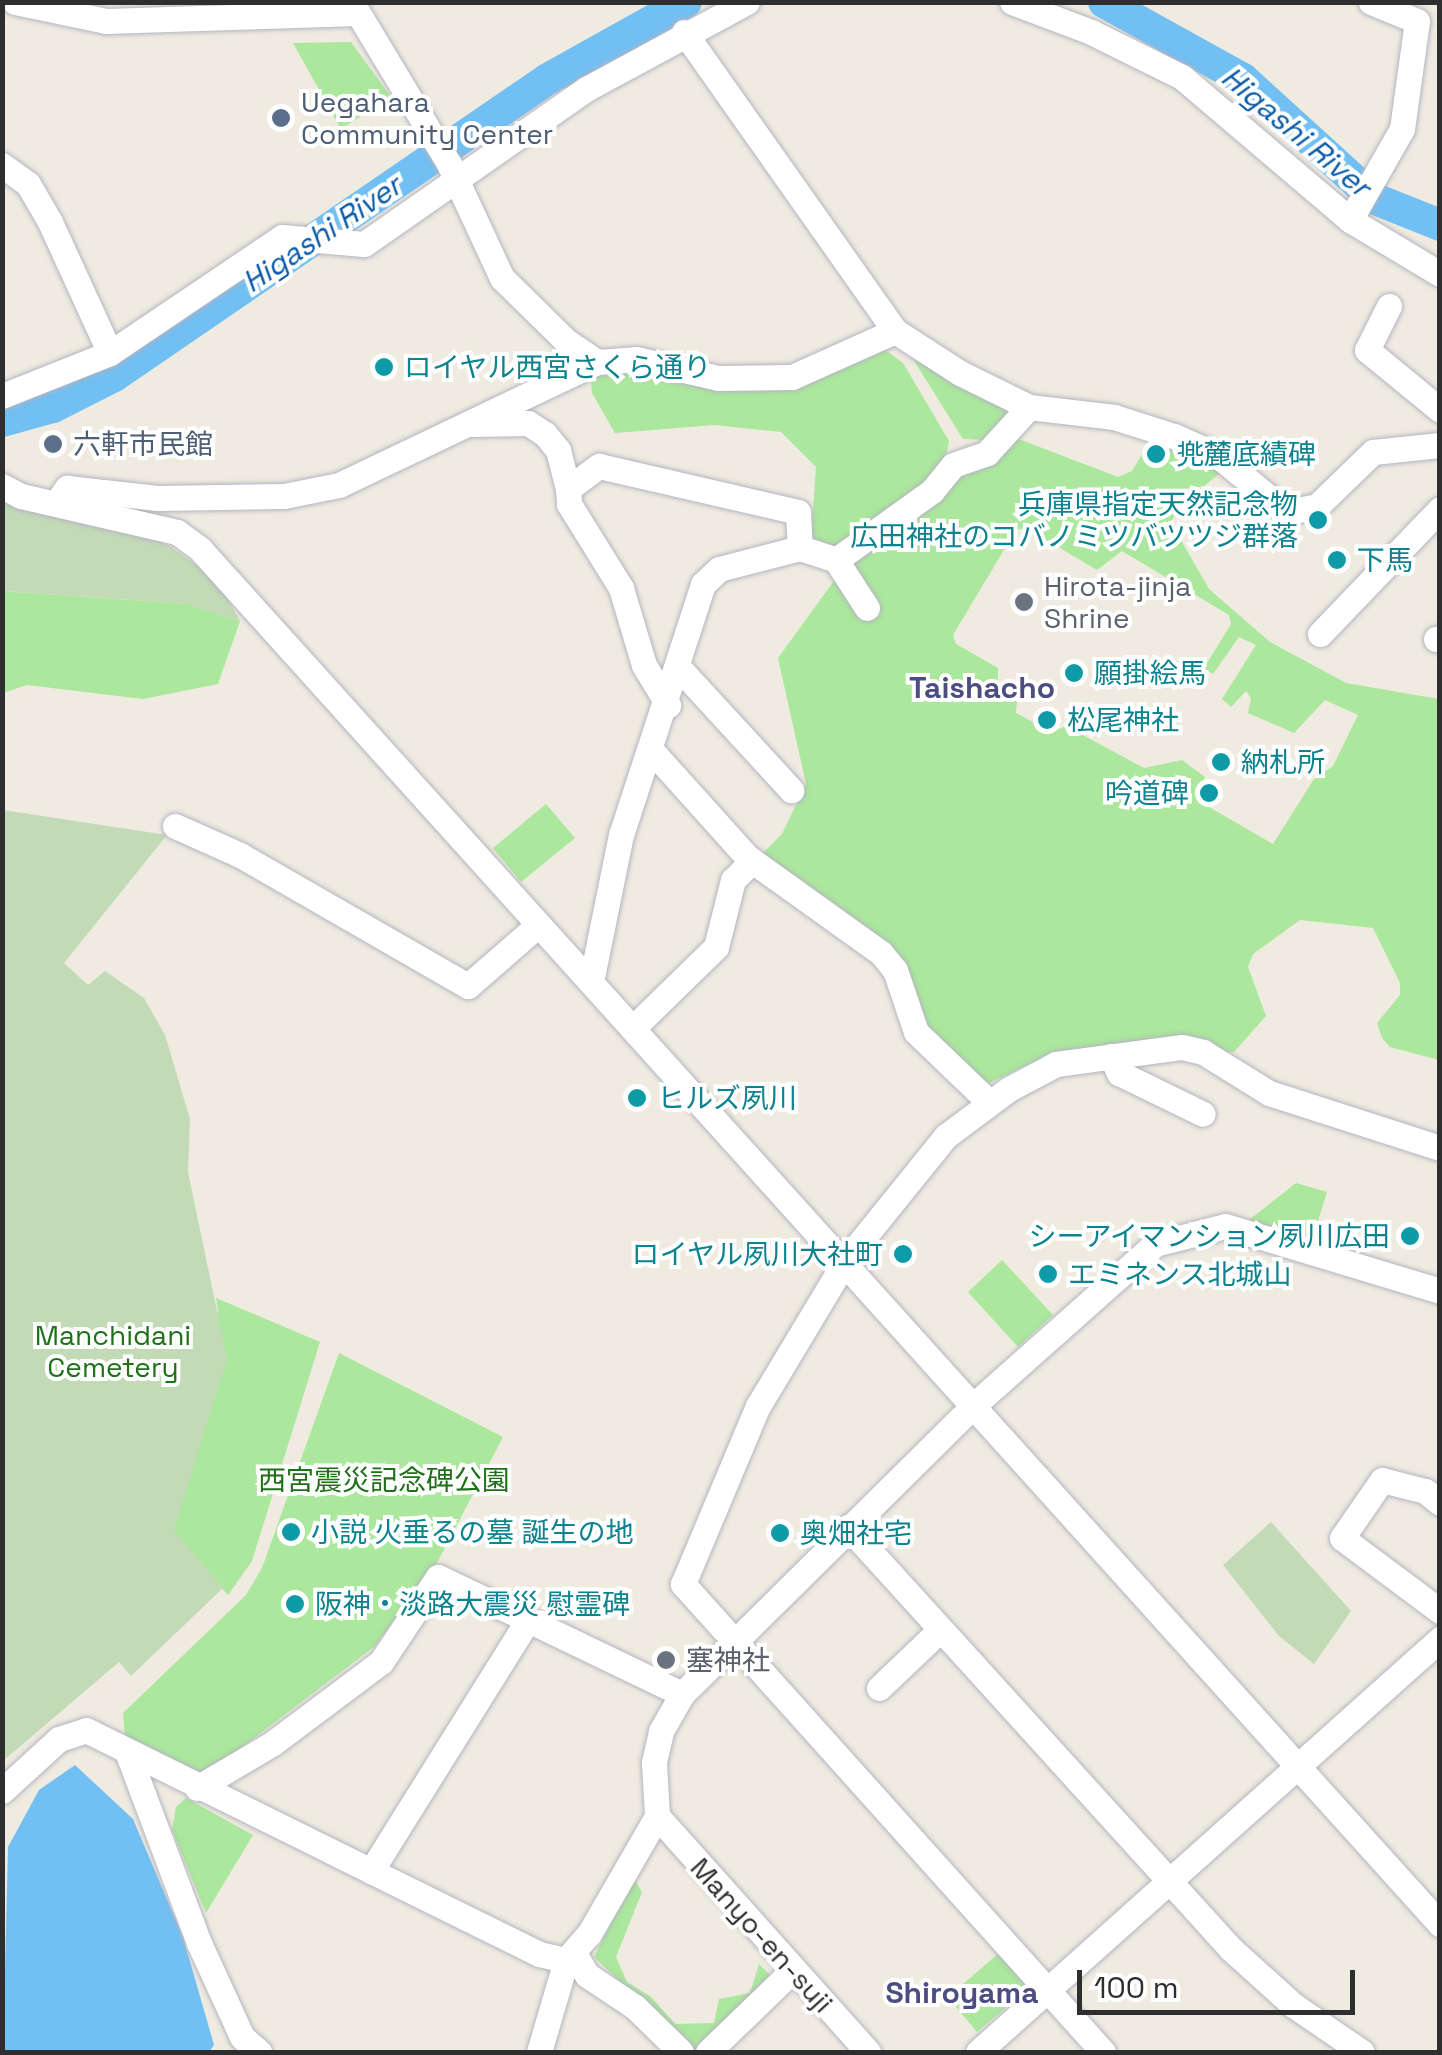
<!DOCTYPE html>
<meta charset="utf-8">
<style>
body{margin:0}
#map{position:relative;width:1442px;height:2055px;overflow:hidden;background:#efebe0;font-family:"Space Grotesk","Noto Sans JP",sans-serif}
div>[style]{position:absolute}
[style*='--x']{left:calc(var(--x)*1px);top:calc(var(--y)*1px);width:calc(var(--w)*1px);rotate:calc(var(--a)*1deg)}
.green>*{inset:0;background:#abe79c}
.cemetery>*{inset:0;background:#c3dab7}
.water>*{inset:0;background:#71bff3}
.river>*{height:32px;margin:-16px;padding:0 16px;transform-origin:16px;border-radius:16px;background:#71bff3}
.roads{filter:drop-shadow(0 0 2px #b4b4c1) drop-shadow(0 0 2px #b4b4c1)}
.minor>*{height:25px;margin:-12.5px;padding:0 12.5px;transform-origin:12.5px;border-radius:12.5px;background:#fff}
.dots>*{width:28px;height:28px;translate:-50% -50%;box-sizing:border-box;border:5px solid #fff;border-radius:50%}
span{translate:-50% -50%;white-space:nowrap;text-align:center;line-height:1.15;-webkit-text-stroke:8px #fff;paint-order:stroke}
.service-label{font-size:28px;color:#4e5e75}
.left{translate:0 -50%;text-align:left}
.culture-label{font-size:28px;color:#0d838f}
.right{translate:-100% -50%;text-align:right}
.worship-label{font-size:28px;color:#5b616d}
.park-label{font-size:28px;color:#1f7019}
.street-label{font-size:28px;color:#2e2e2e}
.water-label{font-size:30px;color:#095aa7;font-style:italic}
.neighbourhood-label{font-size:30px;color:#4c4e81;font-weight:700}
.frame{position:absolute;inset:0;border:5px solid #2e2e2e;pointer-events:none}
.scale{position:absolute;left:1077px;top:1970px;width:278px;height:45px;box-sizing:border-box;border:5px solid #2e2e2e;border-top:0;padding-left:12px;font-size:30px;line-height:35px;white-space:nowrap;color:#2e2e2e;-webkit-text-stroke:8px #fff;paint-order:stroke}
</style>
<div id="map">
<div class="green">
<i style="clip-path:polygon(351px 42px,391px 97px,341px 129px,293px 43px)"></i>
<i style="clip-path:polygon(880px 346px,903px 363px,949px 441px,945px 462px,918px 491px,839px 549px,811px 537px,816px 467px,781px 432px,715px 425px,615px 433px,592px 393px,590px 374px,598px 367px,811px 378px)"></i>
<i style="clip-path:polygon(913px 359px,1013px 412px,988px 440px,963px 439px)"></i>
<i style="clip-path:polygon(evenodd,1016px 438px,1118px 477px,1132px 471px,1151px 439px,1208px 458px,1220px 473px,1178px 508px,1171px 523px,1209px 589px,1270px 642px,1346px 683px,1439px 699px,1439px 1060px,1390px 1047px,1382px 1038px,1377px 1023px,1400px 995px,1400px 983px,1373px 928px,1300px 920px,1253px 954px,1248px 967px,1266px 1016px,1234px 1052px,1053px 1053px,985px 1085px,931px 1040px,900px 964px,763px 853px,782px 834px,806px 784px,778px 658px,847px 563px,956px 469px,1016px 438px,1026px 528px,1097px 570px,1122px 551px,1229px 615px,1231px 624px,1204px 668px,1213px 674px,1239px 637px,1256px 645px,1222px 699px,1231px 707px,1246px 691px,1251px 698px,1248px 713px,1294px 733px,1325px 700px,1358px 715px,1333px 766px,1314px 779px,1273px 844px,1197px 800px,1205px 777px,1182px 760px,1144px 768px,1066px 726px,1051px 732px,1016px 713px,1017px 701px,998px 683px,998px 668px,956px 644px,953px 635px,1016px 530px,1026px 528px)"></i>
<i style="clip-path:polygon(2px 591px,188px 604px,240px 621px,218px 684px,143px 699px,27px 685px,3px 693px)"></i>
<i style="clip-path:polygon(546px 804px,575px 838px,521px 882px,493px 848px)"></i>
<i style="clip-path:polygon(1296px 1183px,1327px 1192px,1312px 1240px,1249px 1220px)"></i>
<i style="clip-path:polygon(1002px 1260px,1053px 1315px,1018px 1347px,968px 1292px)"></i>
<i style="clip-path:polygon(216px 1298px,320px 1342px,252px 1561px,228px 1595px,192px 1558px,148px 1555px,218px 1311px)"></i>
<i style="clip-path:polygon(339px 1353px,503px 1437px,437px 1563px,375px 1646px,204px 1776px,125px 1736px,123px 1713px,246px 1595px,262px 1568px)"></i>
<i style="clip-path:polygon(186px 1798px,253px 1835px,206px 1913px,172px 1830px,176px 1807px)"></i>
<i style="clip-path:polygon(633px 1877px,642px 1892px,616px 1957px,627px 1982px,651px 1997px,675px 2024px,714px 2023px,719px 1999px,750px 1993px,759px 1964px,775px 1980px,694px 2051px,594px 1957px)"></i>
<i style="clip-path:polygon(999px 1953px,1029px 1988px,977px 2032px,948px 1997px)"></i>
</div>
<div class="cemetery">
<i style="clip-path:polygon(2px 503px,115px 521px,171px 547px,217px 580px,240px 621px,188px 604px,3px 591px)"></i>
<i style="clip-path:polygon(3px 810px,167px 835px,64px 963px,88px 985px,105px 971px,144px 998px,165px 1035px,190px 1119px,188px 1172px,227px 1359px,174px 1530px,223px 1588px,131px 1676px,119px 1662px,3px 1761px)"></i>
<i style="clip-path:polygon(1271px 1522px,1351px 1611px,1314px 1664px,1279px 1636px,1223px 1565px)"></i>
</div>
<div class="water">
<i style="clip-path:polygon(75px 1765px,133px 1819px,183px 1937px,214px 2045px,209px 2052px,3px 2052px,8px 1847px,39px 1790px)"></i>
</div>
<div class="river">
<i style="--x:1104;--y:2;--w:159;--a:29"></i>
<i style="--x:1243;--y:79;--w:178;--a:42.3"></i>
<i style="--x:1375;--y:199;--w:70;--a:21.8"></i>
<i style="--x:2;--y:421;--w:53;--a:-15.4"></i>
<i style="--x:53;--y:407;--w:68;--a:-26.9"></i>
<i style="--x:114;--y:376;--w:526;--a:-34.39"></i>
<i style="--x:548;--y:79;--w:158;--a:-29.2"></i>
</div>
<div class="roads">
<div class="minor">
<i style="--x:15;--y:2;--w:93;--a:11.8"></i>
<i style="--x:106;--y:21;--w:252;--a:-1.8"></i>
<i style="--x:358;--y:13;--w:176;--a:58.9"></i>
<i style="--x:449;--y:164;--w:126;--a:65.1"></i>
<i style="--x:502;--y:278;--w:90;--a:44.5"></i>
<i style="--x:566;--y:341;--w:37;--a:34"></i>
<i style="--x:1012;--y:2;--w:85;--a:20.8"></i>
<i style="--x:1091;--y:32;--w:102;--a:26.3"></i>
<i style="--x:1182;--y:77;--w:221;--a:40.4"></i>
<i style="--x:1350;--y:220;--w:105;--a:31"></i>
<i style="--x:684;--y:32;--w:366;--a:54.8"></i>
<i style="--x:895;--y:331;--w:77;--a:32.9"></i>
<i style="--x:960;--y:373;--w:77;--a:26.2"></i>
<i style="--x:1029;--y:407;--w:86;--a:6.7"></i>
<i style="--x:1114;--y:417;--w:63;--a:17.6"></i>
<i style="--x:1174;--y:436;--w:47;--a:23.8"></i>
<i style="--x:1217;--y:455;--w:77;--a:39.2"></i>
<i style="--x:1277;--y:504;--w:21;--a:17"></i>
<i style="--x:1297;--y:510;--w:20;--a:-11"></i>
<i style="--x:1317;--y:506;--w:78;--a:-44"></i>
<i style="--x:1373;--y:452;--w:67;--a:-6"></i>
<i style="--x:2;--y:165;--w:32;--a:36"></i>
<i style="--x:28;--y:184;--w:44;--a:59.9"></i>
<i style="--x:50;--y:222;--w:144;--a:65.4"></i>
<i style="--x:1350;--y:220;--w:105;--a:-60.3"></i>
<i style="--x:1402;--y:129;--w:109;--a:-82.1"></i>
<i style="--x:1417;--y:21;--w:50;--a:-157.6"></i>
<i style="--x:1389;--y:306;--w:49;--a:116.6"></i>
<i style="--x:1367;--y:350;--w:94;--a:39.4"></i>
<i style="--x:2;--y:396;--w:116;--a:-21.7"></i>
<i style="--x:110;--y:353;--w:207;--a:-34"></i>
<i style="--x:282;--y:237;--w:82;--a:4.9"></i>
<i style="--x:364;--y:244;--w:271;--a:-34.9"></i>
<i style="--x:586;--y:89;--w:183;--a:-28.4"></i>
<i style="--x:473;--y:424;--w:55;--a:-1"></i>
<i style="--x:528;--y:423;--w:20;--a:33"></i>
<i style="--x:545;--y:434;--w:21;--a:51"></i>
<i style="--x:558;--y:450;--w:40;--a:75.6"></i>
<i style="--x:568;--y:489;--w:39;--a:-37"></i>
<i style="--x:599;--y:466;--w:204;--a:13"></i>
<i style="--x:798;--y:512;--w:36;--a:87"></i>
<i style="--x:2;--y:486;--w:21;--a:28"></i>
<i style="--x:21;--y:496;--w:160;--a:13"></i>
<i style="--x:177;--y:532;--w:29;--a:36"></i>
<i style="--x:200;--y:549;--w:1852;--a:47.96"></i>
<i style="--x:568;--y:489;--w:15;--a:86"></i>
<i style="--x:569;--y:504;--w:99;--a:58.2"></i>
<i style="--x:621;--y:588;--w:80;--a:73.4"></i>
<i style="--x:644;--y:665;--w:47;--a:59"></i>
<i style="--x:56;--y:503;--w:19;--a:-54"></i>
<i style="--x:67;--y:488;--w:91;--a:6.3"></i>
<i style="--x:157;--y:498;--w:127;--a:-0.9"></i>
<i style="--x:284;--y:496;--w:56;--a:-11.3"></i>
<i style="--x:339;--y:485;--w:286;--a:-25.5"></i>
<i style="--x:597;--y:362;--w:39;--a:-4"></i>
<i style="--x:636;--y:359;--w:84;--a:13"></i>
<i style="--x:718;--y:378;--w:74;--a:-0.8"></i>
<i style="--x:792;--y:377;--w:113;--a:-24.1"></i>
<i style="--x:836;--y:560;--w:57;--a:57.1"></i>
<i style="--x:1320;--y:634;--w:173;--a:-46.2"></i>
<i style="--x:1436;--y:639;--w:4;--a:-14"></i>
<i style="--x:679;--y:668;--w:166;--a:47.4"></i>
<i style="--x:652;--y:751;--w:142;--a:48.1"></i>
<i style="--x:747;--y:857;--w:165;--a:35.6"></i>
<i style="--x:881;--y:953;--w:22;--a:51"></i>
<i style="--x:895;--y:970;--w:65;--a:71.3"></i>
<i style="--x:916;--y:1032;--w:100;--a:43.8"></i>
<i style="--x:175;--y:826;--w:71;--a:24"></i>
<i style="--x:240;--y:855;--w:263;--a:29.9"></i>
<i style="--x:468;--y:986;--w:93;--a:-41.1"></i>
<i style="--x:591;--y:982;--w:150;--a:-78.5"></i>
<i style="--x:621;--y:835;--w:264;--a:-71.9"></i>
<i style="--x:703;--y:584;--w:22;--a:-43"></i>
<i style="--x:719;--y:569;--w:84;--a:-14.5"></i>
<i style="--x:800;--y:548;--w:38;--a:18"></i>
<i style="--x:836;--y:560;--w:118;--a:-35.7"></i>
<i style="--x:932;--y:491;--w:33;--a:-51"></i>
<i style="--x:953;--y:465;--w:36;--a:-19"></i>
<i style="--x:987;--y:453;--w:62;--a:-47.6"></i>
<i style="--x:633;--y:1028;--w:116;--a:-44.3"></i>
<i style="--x:716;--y:947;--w:69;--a:-75.8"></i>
<i style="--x:733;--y:880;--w:27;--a:-45"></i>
<i style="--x:1111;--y:1056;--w:19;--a:65"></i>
<i style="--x:1119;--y:1073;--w:93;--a:26"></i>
<i style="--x:1440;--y:1503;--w:19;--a:-141"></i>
<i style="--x:1425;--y:1491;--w:44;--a:-165.7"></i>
<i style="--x:1382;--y:1480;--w:70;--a:124.6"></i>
<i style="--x:1342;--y:1538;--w:122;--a:36.7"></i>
<i style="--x:848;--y:1527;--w:570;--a:47.77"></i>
<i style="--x:1231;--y:1949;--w:84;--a:42.1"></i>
<i style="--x:1293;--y:2005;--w:83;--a:34.3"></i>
<i style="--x:879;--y:1688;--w:84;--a:-43.6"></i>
<i style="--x:128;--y:1754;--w:202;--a:69.4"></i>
<i style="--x:199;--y:1943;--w:103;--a:65.4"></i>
<i style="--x:242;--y:2037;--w:23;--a:41"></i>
<i style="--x:197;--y:1788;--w:88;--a:-30.6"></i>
<i style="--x:273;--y:1743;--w:135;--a:-36.9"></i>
<i style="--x:381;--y:1662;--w:102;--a:-56.2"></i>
<i style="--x:438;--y:1577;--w:100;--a:25.5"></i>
<i style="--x:2;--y:1791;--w:77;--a:-42.4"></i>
<i style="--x:59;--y:1739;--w:28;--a:-18"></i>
<i style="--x:86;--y:1730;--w:505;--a:26.31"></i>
<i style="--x:539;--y:1954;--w:28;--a:13"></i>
<i style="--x:566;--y:1960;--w:35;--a:-49"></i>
<i style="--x:589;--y:1934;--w:136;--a:-60"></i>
<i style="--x:657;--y:1816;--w:54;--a:-93.2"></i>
<i style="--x:654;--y:1762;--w:32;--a:-77"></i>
<i style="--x:661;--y:1731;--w:43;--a:-60.4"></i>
<i style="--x:682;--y:1694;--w:412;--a:-44.7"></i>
<i style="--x:975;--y:1404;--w:241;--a:-41.6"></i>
<i style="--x:1155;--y:1244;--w:72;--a:-14.4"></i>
<i style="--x:1225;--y:1226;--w:225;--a:16.8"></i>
<i style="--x:657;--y:1816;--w:317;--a:48.2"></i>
<i style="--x:371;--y:1871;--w:296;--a:-58"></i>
<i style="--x:528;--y:1620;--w:171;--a:25.7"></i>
<i style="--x:575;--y:1955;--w:23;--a:59"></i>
<i style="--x:587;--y:1975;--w:58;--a:33.7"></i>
<i style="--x:635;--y:2007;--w:64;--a:44.4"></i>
<i style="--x:539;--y:2052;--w:96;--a:-73.6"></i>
<i style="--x:708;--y:2052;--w:118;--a:-44"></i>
<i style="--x:978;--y:2052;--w:620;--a:-41.79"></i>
<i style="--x:1103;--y:2052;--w:629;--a:-131.91"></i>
<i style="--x:683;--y:1584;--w:193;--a:-67.2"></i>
<i style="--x:758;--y:1406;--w:169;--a:-59"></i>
<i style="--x:845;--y:1261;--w:161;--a:-51.1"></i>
<i style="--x:946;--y:1136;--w:79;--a:-36.7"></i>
<i style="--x:1009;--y:1089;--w:53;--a:-28"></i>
<i style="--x:1056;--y:1064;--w:127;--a:-7.7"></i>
<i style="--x:1182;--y:1047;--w:22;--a:13"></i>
<i style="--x:1203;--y:1052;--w:78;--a:31.8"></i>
<i style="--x:1269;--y:1093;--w:180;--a:17.8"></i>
</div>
</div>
<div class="dots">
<i style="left:281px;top:118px;background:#5c6f8a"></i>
<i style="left:384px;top:367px;background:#0f9aa8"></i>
<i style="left:53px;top:444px;background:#5c6f8a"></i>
<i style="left:1156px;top:454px;background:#0f9aa8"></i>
<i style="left:1318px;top:520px;background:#0f9aa8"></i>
<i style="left:1337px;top:560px;background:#0f9aa8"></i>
<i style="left:1024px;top:602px;background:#6b7280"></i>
<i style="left:1074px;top:673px;background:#0f9aa8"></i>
<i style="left:1047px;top:720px;background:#0f9aa8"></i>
<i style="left:1221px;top:762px;background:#0f9aa8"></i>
<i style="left:1209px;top:793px;background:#0f9aa8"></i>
<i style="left:637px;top:1098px;background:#0f9aa8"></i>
<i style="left:1410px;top:1236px;background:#0f9aa8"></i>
<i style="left:903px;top:1254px;background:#0f9aa8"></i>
<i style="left:1048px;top:1274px;background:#0f9aa8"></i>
<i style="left:291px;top:1532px;background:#0f9aa8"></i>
<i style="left:780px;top:1533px;background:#0f9aa8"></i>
<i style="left:295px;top:1604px;background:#0f9aa8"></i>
<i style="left:666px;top:1660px;background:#6b7280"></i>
</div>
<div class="service-label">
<span class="left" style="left:301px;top:118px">Uegahara<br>Community Center</span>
<span class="left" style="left:73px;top:444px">六軒市民館</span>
</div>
<div class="culture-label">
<span class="left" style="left:404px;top:367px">ロイヤル西宮さくら通り</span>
<span class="left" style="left:1176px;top:454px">兠麓底績碑</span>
<span class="right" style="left:1298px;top:520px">兵庫県指定天然記念物<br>広田神社のコバノミツバツツジ群落</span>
<span class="left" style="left:1357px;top:560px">下馬</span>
<span class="left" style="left:1094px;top:673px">願掛絵馬</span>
<span class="left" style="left:1067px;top:720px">松尾神社</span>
<span class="left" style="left:1241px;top:762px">納札所</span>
<span class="right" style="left:1189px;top:793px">吟道碑</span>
<span class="left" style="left:657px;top:1098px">ヒルズ夙川</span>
<span class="right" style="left:1390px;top:1236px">シーアイマンション夙川広田</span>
<span class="right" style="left:883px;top:1254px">ロイヤル夙川大社町</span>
<span class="left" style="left:1068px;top:1274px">エミネンス北城山</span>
<span class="left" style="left:311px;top:1532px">小説 火垂るの墓 誕生の地</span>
<span class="left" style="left:800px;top:1533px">奥畑社宅</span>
<span class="left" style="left:315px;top:1604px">阪神・淡路大震災 慰霊碑</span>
</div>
<div class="worship-label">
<span class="left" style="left:1044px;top:602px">Hirota-jinja<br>Shrine</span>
<span class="left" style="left:686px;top:1660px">塞神社</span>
</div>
<div class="park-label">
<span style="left:113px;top:1351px">Manchidani<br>Cemetery</span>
<span style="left:384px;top:1480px">西宮震災記念碑公園</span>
</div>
<div class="street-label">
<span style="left:762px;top:1935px;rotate:48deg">Manyo-en-suji</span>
</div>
<div class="water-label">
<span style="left:1296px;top:132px;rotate:40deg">Higashi River</span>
<span style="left:322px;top:234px;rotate:-34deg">Higashi River</span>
</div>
<div class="neighbourhood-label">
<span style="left:982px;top:688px">Taishacho</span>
<span style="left:962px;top:1993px">Shiroyama</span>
</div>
<div class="frame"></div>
<div class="scale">100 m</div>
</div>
